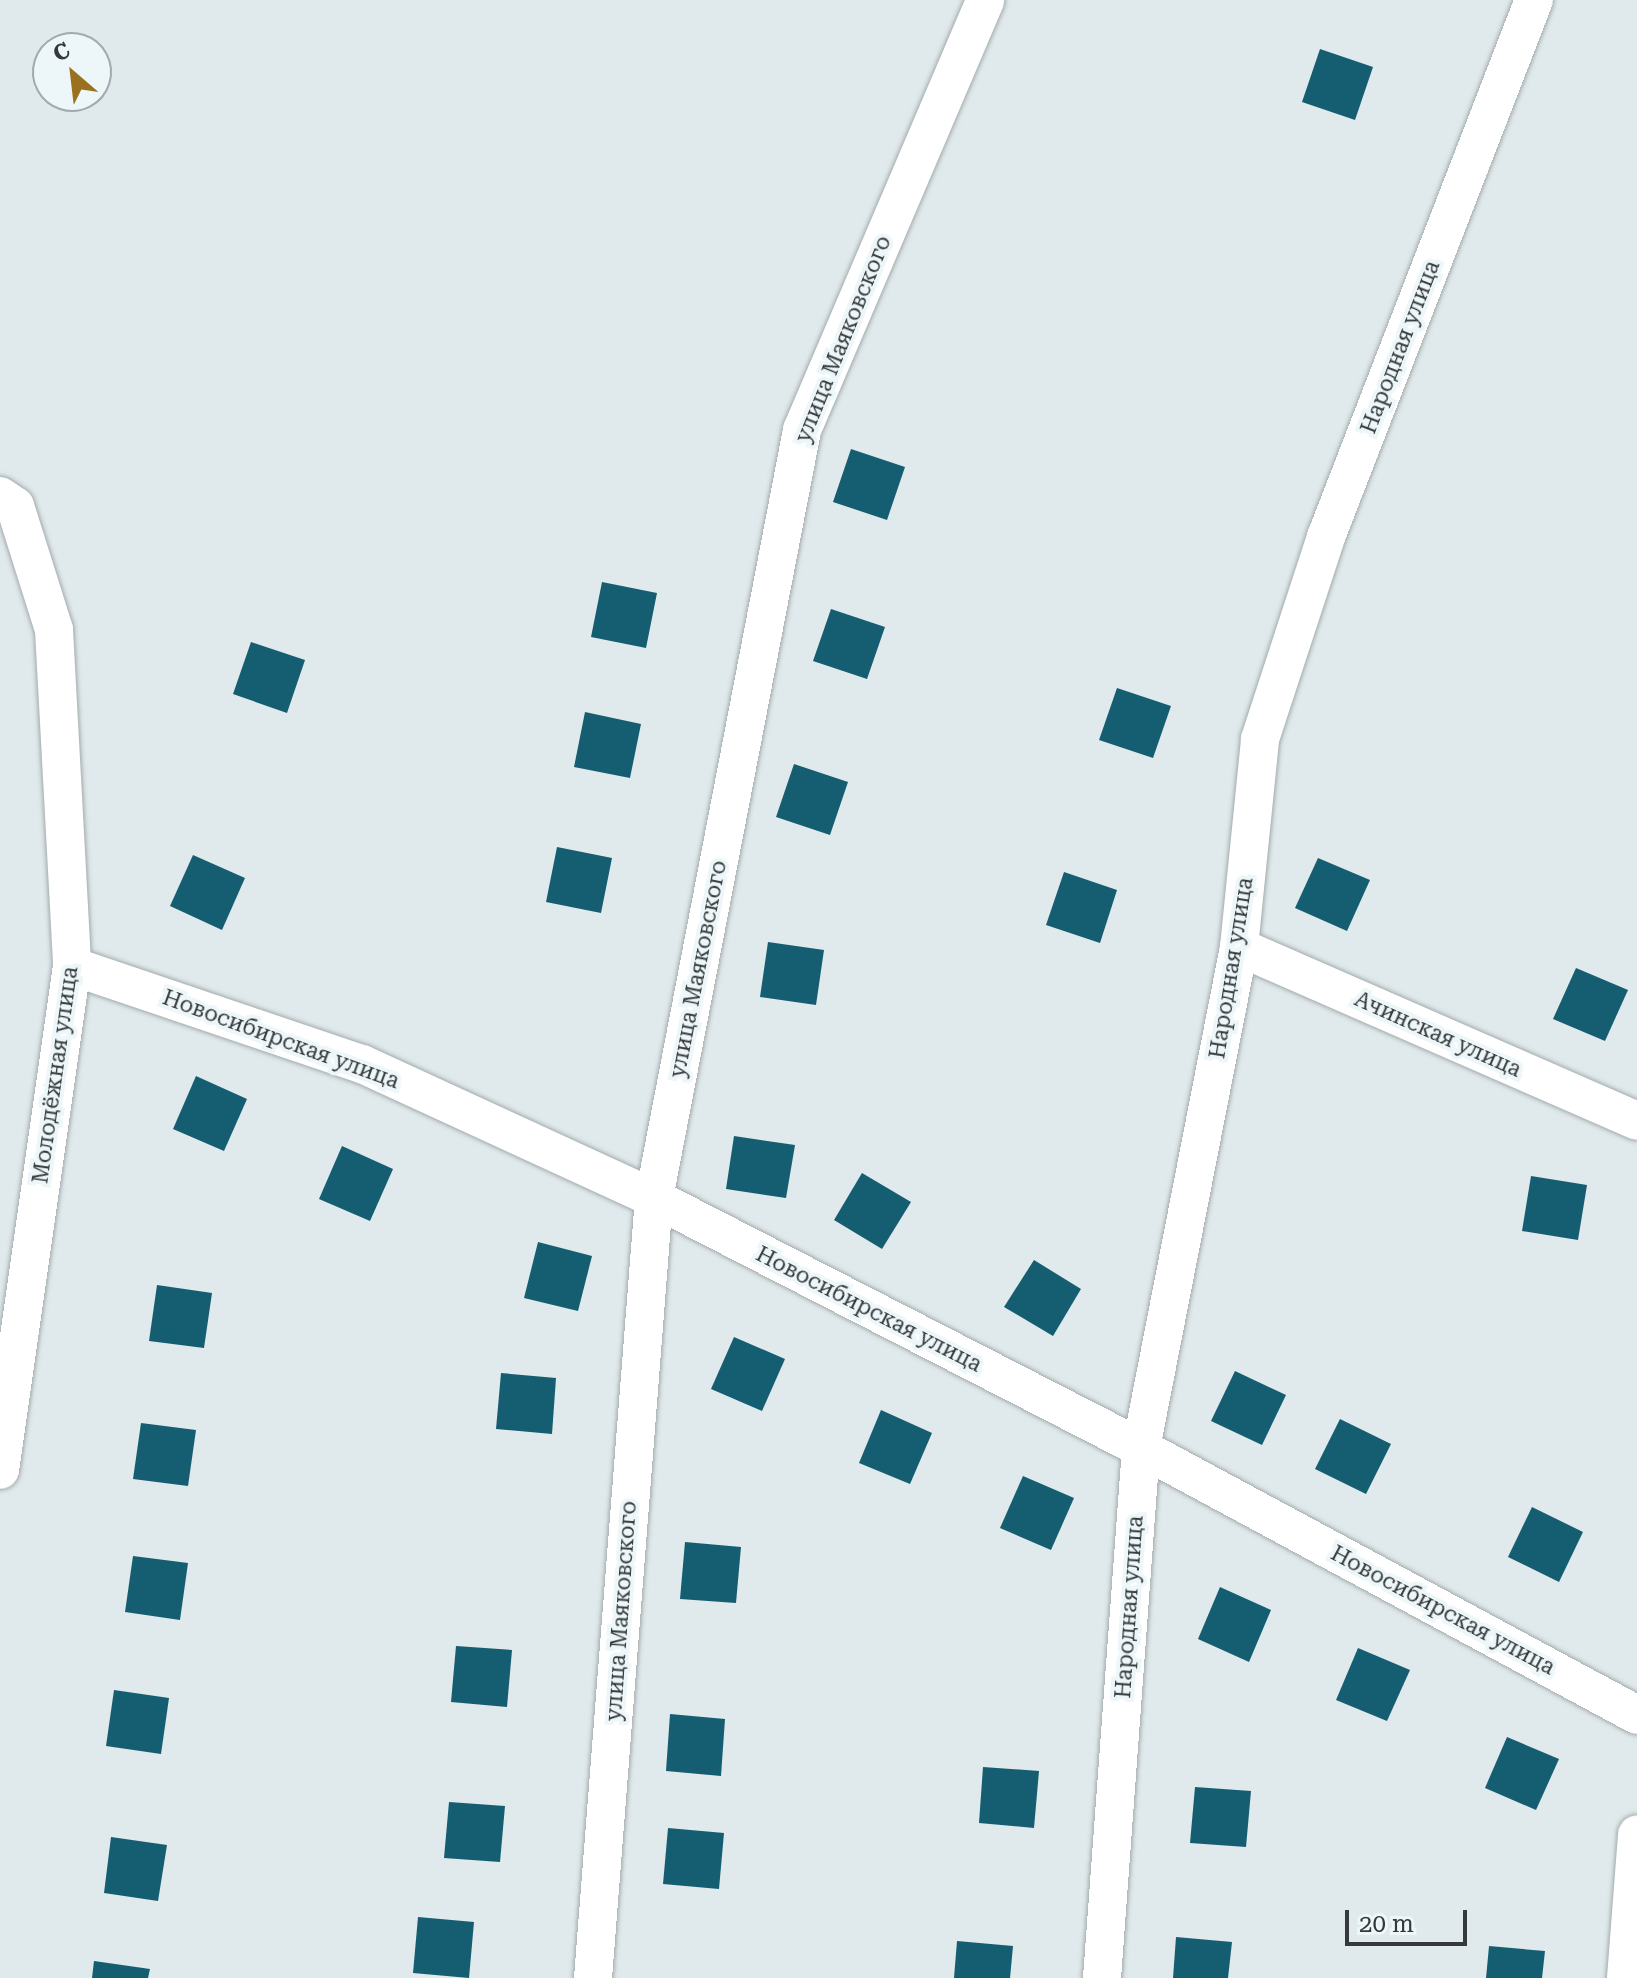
<!DOCTYPE html>
<meta charset="utf-8">
<style>
body{margin:0}
#map{position:relative;width:1637px;height:1978px;overflow:hidden;background:#e0e9eb;font-family:"Roboto Serif",serif}
div>[style]{position:absolute}
[style*='--x']{left:calc(var(--x)*1px);top:calc(var(--y)*1px);width:calc(var(--w)*1px);rotate:calc(var(--a)*1deg)}
.building>*{inset:0;background:#155e71}
.roads{filter:drop-shadow(0 0 2px #a2abad) drop-shadow(0 0 2px #a2abad)}
.street>*{height:38px;margin:-19px;padding:0 19px;transform-origin:19px;border-radius:19px;background:#fff}
span{translate:-50% -50%;white-space:nowrap;text-align:center;line-height:1.15;-webkit-text-stroke:8px #edf6f9;paint-order:stroke}
.street-label{font-size:22px;color:#35393a}
.north{position:absolute;left:32px;top:32px;width:80px;height:80px;box-sizing:border-box;background:#edf6f9;border:2px solid #a3aaad;border-radius:50%;rotate:332deg;font-size:22px;font-weight:700;line-height:32px;text-align:center;color:#35393a}
.north::after{content:'';display:block;margin:auto;width:28px;height:36px;background:#9a721f;clip-path:polygon(50% 0,100% 100%,50% 72%,0 100%)}
.scale{position:absolute;left:1345px;top:1910px;width:122px;height:36px;box-sizing:border-box;border:4px solid #35393a;border-top:0;padding-left:10px;font-size:24px;line-height:28px;white-space:nowrap;color:#35393a;-webkit-text-stroke:6px #edf6f9;paint-order:stroke}
</style>
<div id="map">
<div class="building">
<i style="clip-path:polygon(1320px 49px,1373px 67px,1355px 120px,1302px 102px)"></i>
<i style="clip-path:polygon(851px 449px,905px 467px,887px 520px,833px 502px)"></i>
<i style="clip-path:polygon(602px 582px,657px 593px,646px 648px,591px 637px)"></i>
<i style="clip-path:polygon(831px 609px,885px 627px,867px 679px,813px 661px)"></i>
<i style="clip-path:polygon(251px 642px,305px 660px,287px 713px,233px 694px)"></i>
<i style="clip-path:polygon(1117px 688px,1171px 706px,1153px 758px,1099px 740px)"></i>
<i style="clip-path:polygon(585px 712px,641px 724px,630px 778px,574px 767px)"></i>
<i style="clip-path:polygon(794px 764px,848px 782px,830px 835px,776px 817px)"></i>
<i style="clip-path:polygon(557px 847px,612px 858px,601px 913px,546px 902px)"></i>
<i style="clip-path:polygon(193px 855px,245px 878px,222px 930px,170px 906px)"></i>
<i style="clip-path:polygon(1318px 858px,1370px 880px,1347px 931px,1295px 908px)"></i>
<i style="clip-path:polygon(1064px 872px,1117px 890px,1100px 943px,1046px 925px)"></i>
<i style="clip-path:polygon(768px 942px,824px 950px,816px 1005px,760px 997px)"></i>
<i style="clip-path:polygon(1576px 968px,1628px 990px,1605px 1041px,1553px 1019px)"></i>
<i style="clip-path:polygon(196px 1076px,247px 1099px,224px 1151px,173px 1129px)"></i>
<i style="clip-path:polygon(734px 1136px,795px 1145px,786px 1198px,726px 1189px)"></i>
<i style="clip-path:polygon(342px 1146px,393px 1169px,370px 1221px,319px 1199px)"></i>
<i style="clip-path:polygon(862px 1173px,911px 1202px,882px 1249px,834px 1220px)"></i>
<i style="clip-path:polygon(1531px 1176px,1587px 1185px,1578px 1240px,1522px 1231px)"></i>
<i style="clip-path:polygon(538px 1242px,592px 1256px,578px 1311px,524px 1298px)"></i>
<i style="clip-path:polygon(1034px 1260px,1081px 1289px,1053px 1336px,1004px 1307px)"></i>
<i style="clip-path:polygon(157px 1285px,212px 1293px,204px 1348px,149px 1341px)"></i>
<i style="clip-path:polygon(734px 1337px,785px 1359px,762px 1411px,711px 1389px)"></i>
<i style="clip-path:polygon(1235px 1371px,1286px 1395px,1262px 1445px,1211px 1421px)"></i>
<i style="clip-path:polygon(501px 1373px,556px 1378px,552px 1434px,496px 1429px)"></i>
<i style="clip-path:polygon(881px 1410px,932px 1433px,910px 1484px,859px 1463px)"></i>
<i style="clip-path:polygon(1340px 1419px,1391px 1444px,1366px 1494px,1315px 1469px)"></i>
<i style="clip-path:polygon(141px 1423px,196px 1430px,188px 1486px,133px 1479px)"></i>
<i style="clip-path:polygon(1023px 1476px,1074px 1498px,1051px 1550px,1000px 1528px)"></i>
<i style="clip-path:polygon(1532px 1507px,1583px 1532px,1559px 1582px,1508px 1557px)"></i>
<i style="clip-path:polygon(685px 1542px,741px 1547px,736px 1603px,680px 1599px)"></i>
<i style="clip-path:polygon(133px 1556px,188px 1563px,180px 1620px,125px 1612px)"></i>
<i style="clip-path:polygon(1220px 1587px,1271px 1610px,1249px 1662px,1198px 1639px)"></i>
<i style="clip-path:polygon(456px 1646px,512px 1650px,507px 1707px,451px 1702px)"></i>
<i style="clip-path:polygon(1358px 1648px,1410px 1670px,1387px 1721px,1336px 1700px)"></i>
<i style="clip-path:polygon(114px 1690px,169px 1698px,161px 1754px,106px 1746px)"></i>
<i style="clip-path:polygon(670px 1714px,725px 1719px,721px 1776px,666px 1771px)"></i>
<i style="clip-path:polygon(1507px 1737px,1559px 1759px,1536px 1810px,1485px 1788px)"></i>
<i style="clip-path:polygon(983px 1767px,1039px 1771px,1034px 1828px,979px 1823px)"></i>
<i style="clip-path:polygon(1195px 1787px,1251px 1791px,1246px 1847px,1190px 1843px)"></i>
<i style="clip-path:polygon(449px 1802px,505px 1806px,500px 1862px,444px 1858px)"></i>
<i style="clip-path:polygon(668px 1828px,724px 1833px,719px 1889px,663px 1884px)"></i>
<i style="clip-path:polygon(111px 1837px,167px 1845px,158px 1901px,104px 1893px)"></i>
<i style="clip-path:polygon(418px 1917px,474px 1922px,469px 1978px,413px 1973px)"></i>
<i style="clip-path:polygon(1176px 1937px,1232px 1942px,1228px 1978px,1173px 1978px)"></i>
<i style="clip-path:polygon(957px 1941px,1013px 1946px,1010px 1978px,954px 1978px)"></i>
<i style="clip-path:polygon(1489px 1946px,1545px 1951px,1542px 1978px,1486px 1978px)"></i>
<i style="clip-path:polygon(94px 1961px,150px 1969px,148px 1978px,92px 1978px)"></i>
</div>
<div class="roads">
<div class="street">
<i style="--x:0;--y:496;--w:18;--a:34"></i>
<i style="--x:15;--y:506;--w:130;--a:72.5"></i>
<i style="--x:54;--y:630;--w:336;--a:86.9"></i>
<i style="--x:72;--y:966;--w:509;--a:98.13"></i>
<i style="--x:1239;--y:947;--w:434;--a:23.6"></i>
<i style="--x:72;--y:966;--w:306;--a:18.7"></i>
<i style="--x:362;--y:1064;--w:321;--a:24.7"></i>
<i style="--x:654;--y:1198;--w:547;--a:27.17"></i>
<i style="--x:1141;--y:1448;--w:563;--a:28.29"></i>
<i style="--x:593;--y:1978;--w:782;--a:-85.53"></i>
<i style="--x:654;--y:1198;--w:782;--a:-79.09"></i>
<i style="--x:802;--y:430;--w:467;--a:-66.9"></i>
<i style="--x:1102;--y:1978;--w:531;--a:-85.79"></i>
<i style="--x:1141;--y:1448;--w:510;--a:-78.93"></i>
<i style="--x:1239;--y:947;--w:209;--a:-84.2"></i>
<i style="--x:1260;--y:739;--w:213;--a:-71.9"></i>
<i style="--x:1326;--y:537;--w:576;--a:-68.83"></i>
<i style="--x:1626;--y:1978;--w:144;--a:-85.6"></i>
</div>
</div>
<div class="street-label">
<span style="left:843px;top:339px;rotate:-68deg">улица Маяковского</span>
<span style="left:1400px;top:347px;rotate:-69deg">Народная улица</span>
<span style="left:1231px;top:968px;rotate:-81deg">Народная улица</span>
<span style="left:698px;top:969px;rotate:-79deg">улица Маяковского</span>
<span style="left:1438px;top:1034px;rotate:24deg">Ачинская улица</span>
<span style="left:281px;top:1039px;rotate:20deg">Новосибирская улица</span>
<span style="left:55px;top:1075px;rotate:-82deg">Молодёжная улица</span>
<span style="left:869px;top:1309px;rotate:27deg">Новосибирская улица</span>
<span style="left:1129px;top:1607px;rotate:-86deg">Народная улица</span>
<span style="left:1443px;top:1610px;rotate:28deg">Новосибирская улица</span>
<span style="left:621px;top:1611px;rotate:-86deg">улица Маяковского</span>
</div>
<div class="north">С</div>
<div class="scale">20 m</div>
</div>
